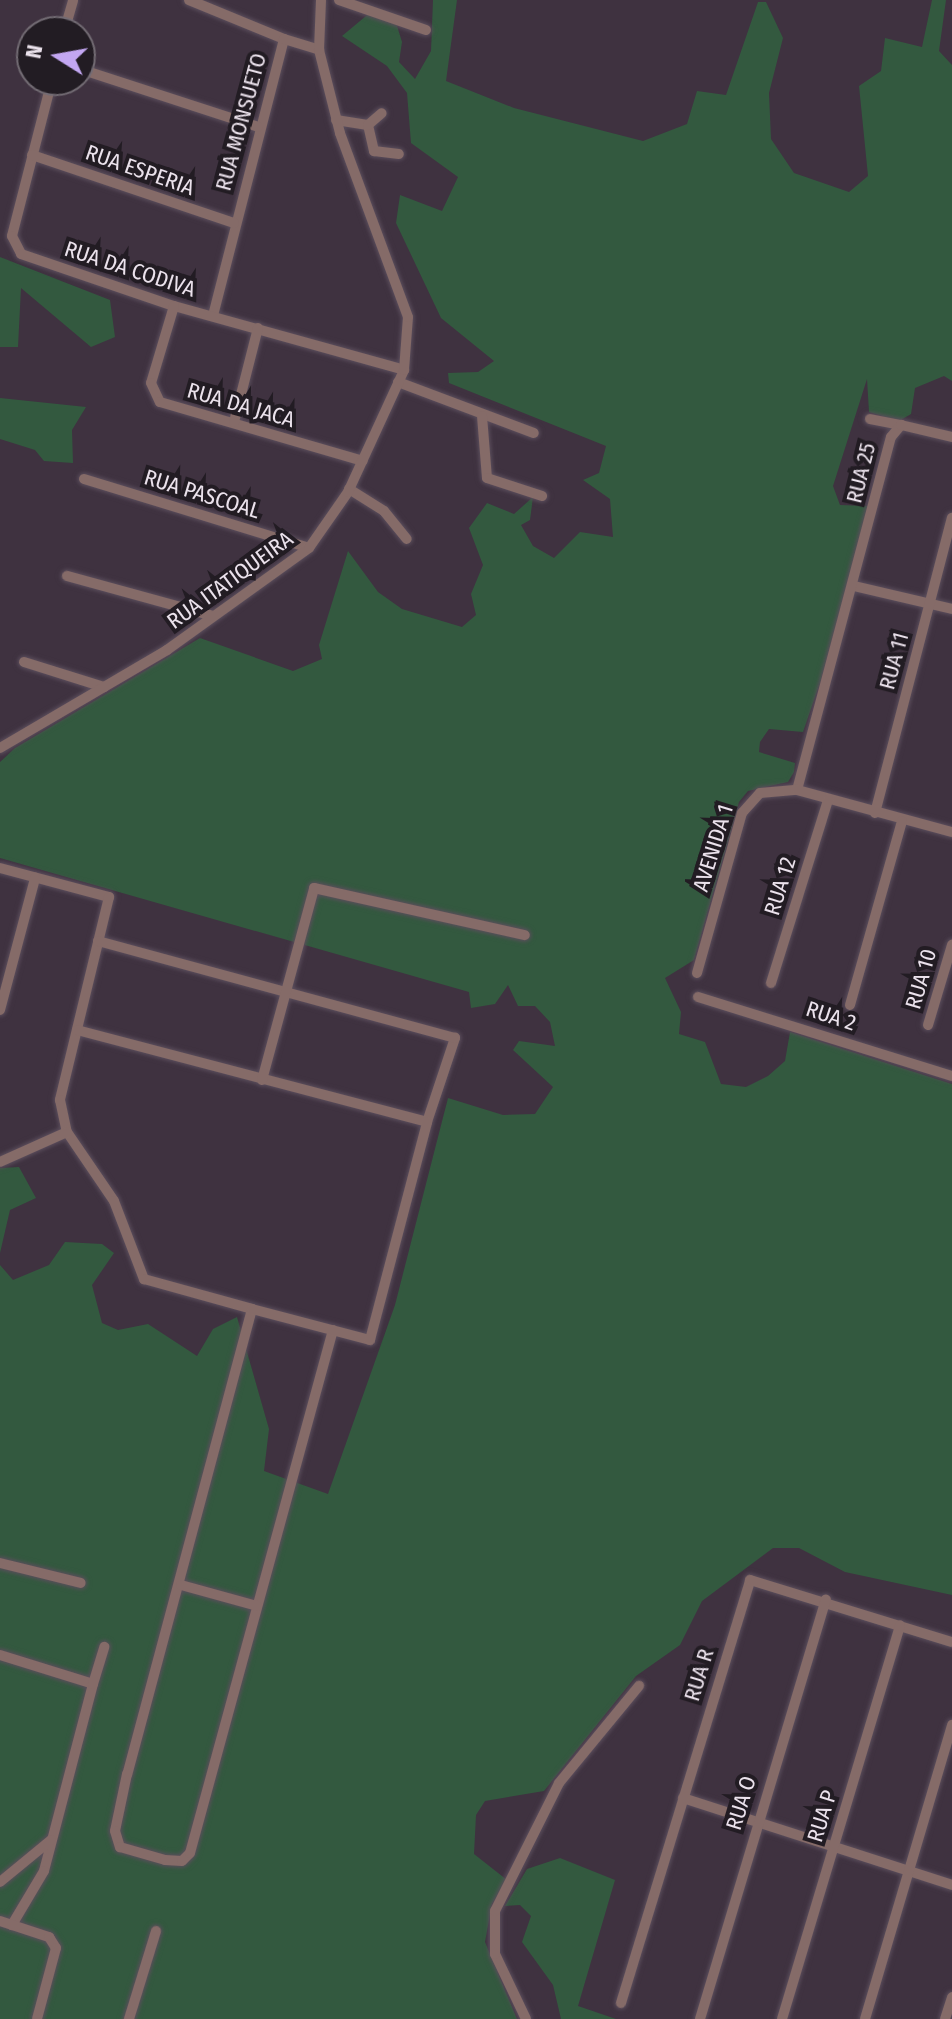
<!DOCTYPE html>
<style>
body{margin:0}
#map{position:relative;width:952px;height:2019px;overflow:hidden;background:#3f3240;font-family:"Fira Sans Condensed",sans-serif}
div>[style]{position:absolute}
[style*='--x']{left:calc(var(--x)*1px);top:calc(var(--y)*1px);width:calc(var(--w)*1px);rotate:calc(var(--a)*1deg)}
.green>*{inset:0;background:#33593f}
.roads{filter:drop-shadow(0 0 2px #5b4e5c) drop-shadow(0 0 2px #5b4e5c)}
.minor>*{height:10px;margin:-5px;padding:0 5px;transform-origin:5px;border-radius:5px;background:#856b68}
span{translate:-50% -50%;white-space:nowrap;text-align:center;line-height:1.15;-webkit-text-stroke:8px #221c23;paint-order:stroke}
.street-label{font-size:22px;color:#ebe2ec}
.north{position:absolute;left:16px;top:16px;width:80px;height:80px;box-sizing:border-box;background:#221c23;border:2px solid #726b73;border-radius:50%;rotate:281deg;font-size:22px;font-weight:700;line-height:32px;text-align:center;color:#ebe2ec}
.north::after{content:'';display:block;margin:auto;width:28px;height:36px;background:#c3a7f2;clip-path:polygon(50% 0,100% 100%,50% 72%,0 100%)}
</style>
<div id="map">
<div class="green">
<i style="clip-path:polygon(433px 0,457px 0,446px 81px,514px 108px,643px 141px,687px 124px,697px 91px,726px 95px,758px 2px,766px 2px,783px 38px,769px 93px,771px 139px,794px 173px,849px 192px,868px 176px,859px 86px,881px 71px,885px 38px,922px 47px,932px 0,946px 0,939px 51px,952px 65px,952px 381px,944px 376px,915px 388px,911px 414px,899px 421px,869px 412px,867px 379px,833px 486px,840px 505px,868px 506px,821px 680px,803px 732px,769px 729px,760px 742px,759px 752px,795px 763px,794px 772px,788px 782px,748px 791px,739px 802px,694px 960px,665px 978px,681px 1012px,679px 1034px,705px 1042px,721px 1084px,746px 1087px,768px 1076px,785px 1061px,790px 1032px,952px 1084px,952px 1595px,845px 1572px,799px 1548px,773px 1548px,702px 1601px,680px 1645px,636px 1676px,544px 1791px,485px 1801px,476px 1815px,474px 1854px,507px 1880px,492px 1904px,485px 1942px,517px 2019px,0 2019px,0 1265px,13px 1280px,49px 1265px,65px 1242px,102px 1244px,114px 1253px,92px 1285px,102px 1323px,118px 1330px,148px 1324px,197px 1356px,213px 1329px,237px 1317px,269px 1429px,264px 1471px,328px 1494px,395px 1305px,448px 1098px,503px 1115px,535px 1114px,553px 1087px,513px 1050px,519px 1041px,555px 1046px,550px 1022px,535px 1006px,518px 1006px,508px 985px,495px 1004px,471px 1008px,469px 992px,0 858px,0 762px,15px 748px,200px 638px,293px 671px,322px 659px,319px 645px,348px 551px,378px 592px,402px 609px,462px 627px,476px 615px,471px 594px,483px 565px,469px 528px,487px 503px,514px 514px,533px 497px,530px 520px,521px 525px,533px 546px,554px 558px,580px 532px,613px 537px,610px 499px,583px 480px,599px 473px,606px 446px,449px 383px,448px 373px,478px 372px,494px 361px,441px 318px,396px 223px,400px 195px,442px 211px,458px 177px,411px 143px,407px 93px,387px 66px,342px 36px,372px 11px,394px 16px,402px 42px,399px 62px,415px 79px,431px 51px)"></i>
<i style="clip-path:polygon(0 257px,110px 300px,115px 337px,91px 347px,21px 288px,18px 347px,0 347px)"></i>
<i style="clip-path:polygon(0 398px,86px 407px,72px 430px,73px 463px,44px 461px,35px 450px,0 439px)"></i>
<i style="clip-path:polygon(19px 1167px,36px 1198px,10px 1210px,0 1253px,0 1168px)"></i>
<i style="clip-path:polygon(560px 1858px,615px 1880px,578px 2006px,616px 2019px,561px 2019px,553px 1985px,522px 1942px,531px 1916px,520px 1905px,505px 1906px,527px 1869px)"></i>
</div>
<div class="roads">
<div class="minor">
<i style="--x:189;--y:0;--w:103;--a:22.3"></i>
<i style="--x:284;--y:39;--w:286;--a:104.4"></i>
<i style="--x:339;--y:0;--w:92;--a:19"></i>
<i style="--x:64;--y:32;--w:33;--a:-74"></i>
<i style="--x:284;--y:39;--w:37;--a:17"></i>
<i style="--x:80;--y:69;--w:187;--a:18"></i>
<i style="--x:52;--y:80;--w:161;--a:104.4"></i>
<i style="--x:12;--y:236;--w:20;--a:63"></i>
<i style="--x:21;--y:254;--w:162;--a:18.8"></i>
<i style="--x:174;--y:306;--w:239;--a:15.5"></i>
<i style="--x:336;--y:120;--w:32;--a:9"></i>
<i style="--x:368;--y:125;--w:27;--a:77"></i>
<i style="--x:374;--y:151;--w:25;--a:7"></i>
<i style="--x:368;--y:125;--w:18;--a:-41"></i>
<i style="--x:32;--y:155;--w:213;--a:18.6"></i>
<i style="--x:174;--y:306;--w:80;--a:106.6"></i>
<i style="--x:151;--y:383;--w:21;--a:65"></i>
<i style="--x:160;--y:402;--w:211;--a:16.2"></i>
<i style="--x:398;--y:382;--w:145;--a:20.6"></i>
<i style="--x:482;--y:416;--w:62;--a:85.4"></i>
<i style="--x:487;--y:478;--w:58;--a:18.1"></i>
<i style="--x:870;--y:419;--w:32;--a:11"></i>
<i style="--x:234;--y:422;--w:97;--a:-75.7"></i>
<i style="--x:84;--y:479;--w:235;--a:17"></i>
<i style="--x:349;--y:489;--w:41;--a:32.2"></i>
<i style="--x:384;--y:511;--w:36;--a:51"></i>
<i style="--x:67;--y:576;--w:148;--a:15.3"></i>
<i style="--x:854;--y:586;--w:101;--a:13.2"></i>
<i style="--x:24;--y:662;--w:84;--a:17.4"></i>
<i style="--x:0;--y:748;--w:194;--a:-30.4"></i>
<i style="--x:167;--y:650;--w:175;--a:-35.7"></i>
<i style="--x:309;--y:548;--w:68;--a:-55.1"></i>
<i style="--x:348;--y:492;--w:134;--a:-65.3"></i>
<i style="--x:404;--y:370;--w:53;--a:-85.7"></i>
<i style="--x:408;--y:317;--w:196;--a:-110.3"></i>
<i style="--x:340;--y:133;--w:86;--a:-104.2"></i>
<i style="--x:319;--y:50;--w:50;--a:-87.7"></i>
<i style="--x:797;--y:790;--w:365;--a:-75.1"></i>
<i style="--x:891;--y:437;--w:16;--a:-50"></i>
<i style="--x:901;--y:425;--w:52;--a:13.2"></i>
<i style="--x:875;--y:813;--w:305;--a:-75.4"></i>
<i style="--x:0;--y:868;--w:113;--a:14.9"></i>
<i style="--x:109;--y:897;--w:209;--a:103.6"></i>
<i style="--x:60;--y:1100;--w:33;--a:78"></i>
<i style="--x:67;--y:1132;--w:83;--a:55.7"></i>
<i style="--x:114;--y:1201;--w:84;--a:69"></i>
<i style="--x:144;--y:1279;--w:112;--a:15.5"></i>
<i style="--x:252;--y:1309;--w:482;--a:105"></i>
<i style="--x:127;--y:1774;--w:58;--a:101.9"></i>
<i style="--x:115;--y:1831;--w:17;--a:73"></i>
<i style="--x:120;--y:1847;--w:47;--a:16.1"></i>
<i style="--x:165;--y:1860;--w:17;--a:3"></i>
<i style="--x:182;--y:1861;--w:11;--a:-45"></i>
<i style="--x:190;--y:1853;--w:542;--a:-74.71"></i>
<i style="--x:697;--y:973;--w:166;--a:-74.3"></i>
<i style="--x:742;--y:813;--w:27;--a:-48"></i>
<i style="--x:760;--y:793;--w:37;--a:-5"></i>
<i style="--x:797;--y:790;--w:161;--a:15.2"></i>
<i style="--x:771;--y:983;--w:192;--a:-72.7"></i>
<i style="--x:698;--y:997;--w:266;--a:17.3"></i>
<i style="--x:850;--y:1005;--w:191;--a:-74.2"></i>
<i style="--x:0;--y:1010;--w:137;--a:-75.1"></i>
<i style="--x:928;--y:1025;--w:84;--a:-73.3"></i>
<i style="--x:77;--y:1030;--w:362;--a:14.7"></i>
<i style="--x:427;--y:1122;--w:89;--a:-71.6"></i>
<i style="--x:455;--y:1038;--w:370;--a:-164.8"></i>
<i style="--x:262;--y:1080;--w:199;--a:-74.8"></i>
<i style="--x:314;--y:888;--w:216;--a:12.6"></i>
<i style="--x:0;--y:1162;--w:73;--a:-24.1"></i>
<i style="--x:252;--y:1309;--w:122;--a:14.7"></i>
<i style="--x:370;--y:1340;--w:225;--a:-75.3"></i>
<i style="--x:0;--y:1563;--w:83;--a:13.9"></i>
<i style="--x:181;--y:1585;--w:79;--a:15.4"></i>
<i style="--x:0;--y:1655;--w:97;--a:17.3"></i>
<i style="--x:93;--y:1684;--w:193;--a:104.7"></i>
<i style="--x:44;--y:1871;--w:63;--a:120.7"></i>
<i style="--x:93;--y:1684;--w:39;--a:-73"></i>
<i style="--x:683;--y:1798;--w:283;--a:17.9"></i>
<i style="--x:0;--y:1882;--w:66;--a:-39.5"></i>
<i style="--x:0;--y:1921;--w:52;--a:18.1"></i>
<i style="--x:49;--y:1937;--w:13;--a:58"></i>
<i style="--x:56;--y:1948;--w:73;--a:105"></i>
<i style="--x:621;--y:2003;--w:442;--a:-73"></i>
<i style="--x:750;--y:1580;--w:211;--a:17.1"></i>
<i style="--x:129;--y:2019;--w:92;--a:-72.9"></i>
<i style="--x:526;--y:2019;--w:72;--a:-115.5"></i>
<i style="--x:495;--y:1954;--w:43;--a:-90"></i>
<i style="--x:495;--y:1911;--w:143;--a:-63.4"></i>
<i style="--x:559;--y:1783;--w:126;--a:-50.5"></i>
<i style="--x:700;--y:2019;--w:438;--a:-73.3"></i>
<i style="--x:782;--y:2019;--w:411;--a:-73.3"></i>
<i style="--x:865;--y:2019;--w:307;--a:-73.5"></i>
<i style="--x:945;--y:2019;--w:23;--a:-72"></i>
</div>
</div>
<div class="street-label">
<span style="left:241px;top:122px;rotate:-75deg">RUA MONSUETO</span>
<span style="left:140px;top:170px;rotate:19deg">RUA ESPERIA</span>
<span style="left:130px;top:269px;rotate:18deg">RUA DA CODIVA</span>
<span style="left:241px;top:405px;rotate:16deg">RUA DA JACA</span>
<span style="left:861px;top:473px;rotate:-76deg">RUA 25</span>
<span style="left:202px;top:494px;rotate:17deg">RUA PASCOAL</span>
<span style="left:230px;top:580px;rotate:-36deg">RUA ITATIQUEIRA</span>
<span style="left:894px;top:661px;rotate:-75deg">RUA 11</span>
<span style="left:713px;top:848px;rotate:-73deg">AVENIDA 1</span>
<span style="left:780px;top:886px;rotate:-73deg">RUA 12</span>
<span style="left:921px;top:979px;rotate:-74deg">RUA 10</span>
<span style="left:831px;top:1016px;rotate:18deg">RUA 2</span>
<span style="left:699px;top:1675px;rotate:-73deg">RUA R</span>
<span style="left:741px;top:1803px;rotate:-73deg">RUA O</span>
<span style="left:822px;top:1816px;rotate:-73deg">RUA P</span>
</div>
<div class="north">N</div>
</div>
